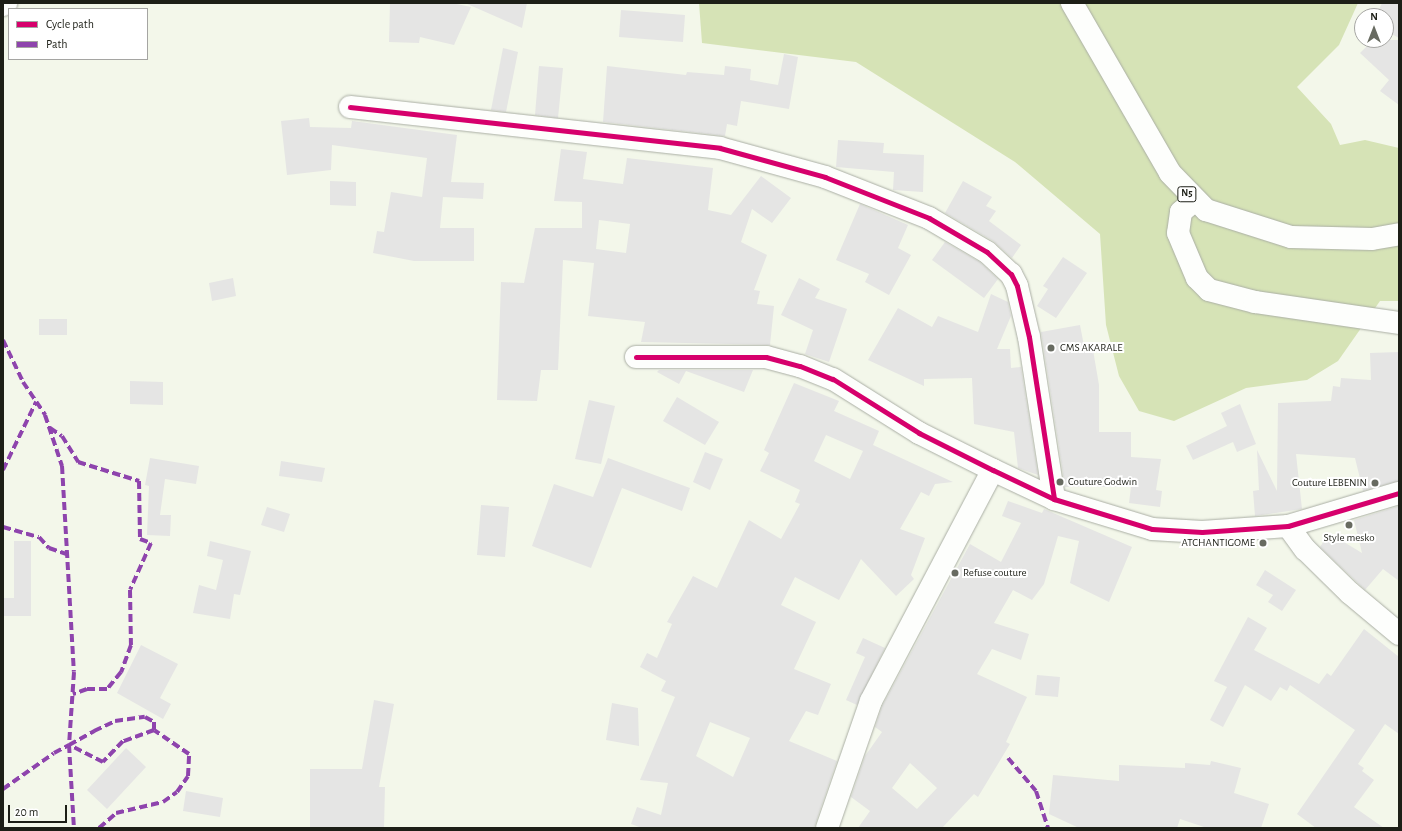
<!DOCTYPE html>
<style>
body{margin:0}
#map{position:relative;width:1402px;height:831px;overflow:hidden;background:#f3f7ea;font-family:"Alegreya Sans",sans-serif}
div>[style]{position:absolute}
[style*='--x']{left:calc(var(--x)*1px);top:calc(var(--y)*1px);width:calc(var(--w)*1px);rotate:calc(var(--a)*1deg)}
.forest>*{inset:0;background:#d6e3b6}
.building>*{inset:0;background:#e5e5e4}
.roads{filter:drop-shadow(0 0 1px #aaaea4) drop-shadow(0 0 1px #aaaea4)}
.minor>*{height:22px;margin:-11px;padding:0 11px;transform-origin:11px;border-radius:11px;background:#fdfefc}
.primary>*{height:22px;margin:-11px;padding:0 11px;transform-origin:11px;border-radius:11px;background:#fdfefc}
.quiet>*{height:4px;margin-top:-2px;transform-origin:0;background:repeating-linear-gradient(90deg,#8e44ad 0 8px,transparent 0 12px)}
.cycleway>*{height:5px;margin:-2.5px;padding:0 2.5px;transform-origin:2.5px;border-radius:2.5px;background:#d6006c}
.dots>*{width:11px;height:11px;translate:-50% -50%;box-sizing:border-box;border:2px solid #fff;border-radius:50%}
span{translate:-50% -50%;white-space:nowrap;text-align:center;line-height:1.15;-webkit-text-stroke:4px #fff;paint-order:stroke}
.shield-label span{padding:1px 3px;background:#fff;border:1px solid;border-radius:3px;-webkit-text-stroke-width:0}
.shield-label{font-size:10px;color:#1d1f17;font-weight:700}
.poi-label{font-size:11px;color:#1d1f17}
.left{translate:0 -50%;text-align:left}
.right{translate:-100% -50%;text-align:right}
.frame{position:absolute;inset:0;border:4px solid #1d1f17;pointer-events:none}
.legend{position:absolute;left:8px;top:8px;width:140px;height:52px;box-sizing:border-box;background:#fff;border:1px solid #a5a5a2;margin:0;padding:5px 7px;list-style:none;font-size:12px;color:#1d1f17}
.legend li{display:flex;align-items:center;gap:8px;height:20px}
.legend b{width:20px;border:1px solid #a5a5a2}
.north{position:absolute;left:1354px;top:8px;width:40px;height:40px;box-sizing:border-box;background:#fff;border:1px solid #a5a5a2;border-radius:50%;rotate:0deg;font-size:11px;font-weight:700;line-height:16px;text-align:center;color:#1d1f17}
.north::after{content:'';display:block;margin:auto;width:14px;height:18px;background:#686b61;clip-path:polygon(50% 0,100% 100%,50% 72%,0 100%)}
.scale{position:absolute;left:8px;top:805px;width:59px;height:18px;box-sizing:border-box;border:2px solid #1d1f17;border-top:0;padding-left:5px;font-size:12px;line-height:14px;white-space:nowrap;color:#1d1f17;-webkit-text-stroke:3px #fff;paint-order:stroke}
</style>
<div id="map">
<div class="forest">
<i style="clip-path:polygon(699px 3px,1358px 3px,1339px 45px,1297px 87px,1331px 124px,1340px 145px,1365px 140px,1399px 148px,1399px 301px,1380px 301px,1338px 361px,1307px 380px,1246px 388px,1174px 421px,1139px 411px,1119px 376px,1106px 325px,1100px 234px,1015px 162px,856px 62px,702px 43px)"></i>
</div>
<div class="building">
<i style="clip-path:polygon(390px 3px,452px 3px,471px 7px,454px 45px,420px 37px,419px 43px,389px 42px)"></i>
<i style="clip-path:polygon(465px 3px,527px 3px,522px 28px)"></i>
<i style="clip-path:polygon(1382px 3px,1399px 3px,1399px 38px,1386px 31px,1386px 16px,1376px 16px)"></i>
<i style="clip-path:polygon(621px 10px,685px 15px,683px 42px,619px 37px)"></i>
<i style="clip-path:polygon(1373px 40px,1399px 40px,1399px 105px,1380px 91px,1389px 80px,1360px 53px)"></i>
<i style="clip-path:polygon(503px 48px,518px 52px,506px 112px,491px 110px)"></i>
<i style="clip-path:polygon(784px 54px,798px 57px,789px 109px,741px 101px,737px 126px,727px 124px,725px 136px,603px 122px,607px 66px,686px 75px,687px 72px,724px 75px,725px 66px,751px 69px,750px 80px,778px 85px)"></i>
<i style="clip-path:polygon(539px 66px,563px 68px,558px 118px,535px 115px)"></i>
<i style="clip-path:polygon(309px 118px,310px 127px,351px 128px,352px 121px,457px 135px,451px 182px,484px 183px,483px 199px,443px 197px,440px 228px,474px 228px,474px 261px,414px 261px,373px 253px,377px 231px,384px 232px,391px 192px,422px 197px,427px 158px,332px 145px,331px 170px,287px 175px,281px 121px)"></i>
<i style="clip-path:polygon(838px 140px,884px 143px,883px 153px,924px 155px,923px 192px,893px 190px,894px 172px,836px 167px)"></i>
<i style="clip-path:polygon(evenodd,561px 149px,587px 152px,583px 179px,623px 184px,627px 158px,713px 168px,708px 210px,731px 215px,761px 176px,791px 198px,772px 223px,752px 209px,741px 242px,767px 255px,754px 290px,760px 291px,757px 304px,774px 306px,770px 345px,641px 342px,645px 322px,588px 316px,594px 263px,563px 260px,558px 370px,541px 370px,537px 401px,497px 400px,501px 282px,524px 283px,535px 228px,582px 228px,582px 202px,554px 201px,561px 149px,599px 220px,630px 224px,626px 253px,596px 249px,599px 220px)"></i>
<i style="clip-path:polygon(330px 181px,356px 182px,356px 206px,330px 205px)"></i>
<i style="clip-path:polygon(963px 181px,992px 197px,986px 206px,996px 211px,989px 221px,1021px 245px,1012px 258px,993px 241px,945px 213px)"></i>
<i style="clip-path:polygon(860px 204px,908px 225px,898px 248px,911px 255px,889px 295px,865px 282px,869px 274px,836px 260px)"></i>
<i style="clip-path:polygon(945px 242px,980px 262px,998px 279px,984px 298px,932px 260px)"></i>
<i style="clip-path:polygon(1063px 257px,1087px 273px,1056px 318px,1037px 306px,1048px 289px,1043px 286px)"></i>
<i style="clip-path:polygon(233px 278px,236px 296px,212px 301px,209px 283px)"></i>
<i style="clip-path:polygon(799px 278px,820px 289px,815px 298px,847px 309px,829px 362px,805px 354px,813px 330px,781px 315px)"></i>
<i style="clip-path:polygon(991px 294px,1008px 302px,1011px 316px,997px 349px,1010px 349px,1011px 368px,1021px 367px,1038px 475px,1018px 468px,1014px 432px,974px 424px,972px 378px,924px 379px,924px 386px,868px 360px,898px 308px,932px 327px,938px 316px,978px 332px)"></i>
<i style="clip-path:polygon(39px 319px,67px 319px,67px 335px,39px 335px)"></i>
<i style="clip-path:polygon(1080px 325px,1085px 351px,1093px 350px,1099px 385px,1099px 432px,1131px 432px,1131px 457px,1161px 459px,1156px 490px,1162px 491px,1160px 507px,1129px 503px,1131px 487px,1065px 487px,1041px 332px)"></i>
<i style="clip-path:polygon(1399px 352px,1399px 481px,1363px 491px,1355px 458px,1296px 454px,1302px 509px,1255px 516px,1253px 491px,1259px 490px,1257px 450px,1277px 491px,1278px 403px,1331px 401px,1333px 386px,1340px 387px,1341px 378px,1371px 380px,1370px 353px)"></i>
<i style="clip-path:polygon(659px 370px,753px 370px,744px 392px,686px 371px,679px 384px,657px 372px)"></i>
<i style="clip-path:polygon(130px 381px,163px 382px,163px 405px,130px 404px)"></i>
<i style="clip-path:polygon(evenodd,794px 383px,839px 401px,834px 411px,879px 431px,873px 445px,953px 482px,935px 484px,929px 496px,921px 492px,900px 529px,925px 538px,911px 575px,914px 579px,896px 596px,861px 559px,839px 600px,795px 577px,781px 605px,816px 622px,794px 669px,831px 684px,818px 715px,806px 711px,789px 741px,837px 761px,814px 828px,642px 828px,631px 824px,637px 807px,661px 815px,668px 783px,640px 780px,675px 697px,661px 691px,666px 681px,640px 667px,647px 653px,657px 658px,672px 624px,667px 622px,693px 576px,717px 588px,749px 520px,781px 539px,800px 504px,795px 502px,800px 490px,760px 471px,769px 453px,764px 450px,794px 383px,826px 435px,863px 451px,850px 479px,814px 461px,826px 435px,794px 383px,710px 722px,750px 738px,733px 777px,696px 756px,710px 722px)"></i>
<i style="clip-path:polygon(677px 397px,719px 422px,705px 445px,663px 421px)"></i>
<i style="clip-path:polygon(589px 400px,615px 406px,601px 464px,575px 459px)"></i>
<i style="clip-path:polygon(1240px 404px,1256px 444px,1237px 452px,1233px 442px,1193px 460px,1186px 446px,1227px 426px,1221px 413px)"></i>
<i style="clip-path:polygon(705px 452px,723px 459px,710px 490px,693px 482px)"></i>
<i style="clip-path:polygon(150px 458px,199px 466px,196px 484px,165px 479px,160px 515px,171px 515px,170px 536px,147px 535px,149px 486px,145px 485px)"></i>
<i style="clip-path:polygon(608px 458px,690px 488px,682px 511px,622px 488px,591px 568px,532px 546px,554px 484px,593px 497px)"></i>
<i style="clip-path:polygon(281px 461px,325px 468px,322px 482px,279px 476px)"></i>
<i style="clip-path:polygon(evenodd,1008px 501px,1042px 513px,1044px 509px,1132px 547px,1109px 602px,1070px 583px,1079px 541px,1058px 536px,1044px 584px,1032px 600px,1013px 590px,994px 623px,1029px 634px,1021px 660px,992px 649px,977px 674px,1027px 697px,1006px 742px,1010px 744px,978px 797px,974px 794px,942px 828px,858px 828px,870px 811px,851px 797px,865px 756px,882px 732px,875px 727px,882px 706px,970px 544px,1001px 562px,1021px 523px,1002px 516px,1008px 501px,910px 763px,937px 788px,917px 809px,892px 788px,910px 763px)"></i>
<i style="clip-path:polygon(481px 505px,509px 507px,505px 557px,477px 555px)"></i>
<i style="clip-path:polygon(1399px 506px,1399px 581px,1383px 569px,1365px 590px,1320px 547px,1329px 533px,1362px 553px,1354px 520px)"></i>
<i style="clip-path:polygon(267px 507px,290px 514px,284px 532px,261px 525px)"></i>
<i style="clip-path:polygon(14px 541px,31px 541px,31px 616px,3px 616px,3px 598px,14px 598px)"></i>
<i style="clip-path:polygon(210px 541px,251px 551px,240px 595px,234px 594px,230px 619px,193px 613px,199px 585px,216px 590px,223px 560px,207px 556px)"></i>
<i style="clip-path:polygon(1265px 570px,1296px 590px,1282px 611px,1268px 602px,1273px 595px,1256px 585px)"></i>
<i style="clip-path:polygon(1248px 617px,1267px 628px,1254px 650px,1319px 684px,1327px 673px,1331px 676px,1364px 629px,1399px 657px,1399px 734px,1385px 724px,1358px 764px,1364px 768px,1362px 771px,1374px 780px,1354px 807px,1384px 828px,1316px 828px,1297px 814px,1355px 730px,1290px 685px,1287px 691px,1280px 687px,1271px 701px,1245px 685px,1223px 727px,1210px 720px,1227px 687px,1214px 681px)"></i>
<i style="clip-path:polygon(863px 638px,885px 648px,857px 705px,846px 700px,865px 657px,856px 653px)"></i>
<i style="clip-path:polygon(141px 645px,178px 664px,160px 698px,171px 704px,163px 719px,117px 693px)"></i>
<i style="clip-path:polygon(1037px 675px,1060px 677px,1058px 697px,1035px 695px)"></i>
<i style="clip-path:polygon(374px 700px,394px 704px,379px 787px,385px 787px,384px 828px,310px 828px,310px 769px,362px 769px)"></i>
<i style="clip-path:polygon(612px 703px,638px 708px,639px 746px,606px 740px)"></i>
<i style="clip-path:polygon(126px 748px,146px 767px,107px 809px,87px 790px)"></i>
<i style="clip-path:polygon(1211px 761px,1241px 768px,1234px 793px,1269px 804px,1261px 828px,1207px 828px,1180px 819px,1177px 828px,1079px 828px,1049px 814px,1053px 775px,1119px 781px,1119px 765px,1185px 768px,1185px 763px,1210px 765px)"></i>
<i style="clip-path:polygon(186px 791px,223px 798px,220px 817px,183px 811px)"></i>
</div>
<div class="roads">
<div class="minor">
<i style="--x:350;--y:107;--w:372;--a:6.3"></i>
<i style="--x:720;--y:148;--w:109;--a:15.4"></i>
<i style="--x:825;--y:177;--w:112;--a:21.5"></i>
<i style="--x:929;--y:218;--w:67;--a:30.4"></i>
<i style="--x:987;--y:252;--w:33;--a:43"></i>
<i style="--x:1011;--y:274;--w:13;--a:63"></i>
<i style="--x:1017;--y:286;--w:52;--a:76.8"></i>
<i style="--x:1029;--y:337;--w:164;--a:81.2"></i>
<i style="--x:1194;--y:201;--w:17;--a:140"></i>
<i style="--x:1181;--y:212;--w:21;--a:98"></i>
<i style="--x:1178;--y:233;--w:49;--a:67.1"></i>
<i style="--x:1197;--y:278;--w:17;--a:45"></i>
<i style="--x:1209;--y:290;--w:48;--a:14.6"></i>
<i style="--x:1255;--y:302;--w:146;--a:8.3"></i>
<i style="--x:636;--y:357;--w:130;--a:0"></i>
<i style="--x:766;--y:357;--w:35;--a:15"></i>
<i style="--x:800;--y:366;--w:35;--a:22"></i>
<i style="--x:833;--y:379;--w:102;--a:32.1"></i>
<i style="--x:919;--y:433;--w:83;--a:26.6"></i>
<i style="--x:993;--y:470;--w:68;--a:25.4"></i>
<i style="--x:1054;--y:499;--w:102;--a:17"></i>
<i style="--x:1152;--y:529;--w:50;--a:3.4"></i>
<i style="--x:1202;--y:532;--w:86;--a:-4"></i>
<i style="--x:1288;--y:526;--w:116;--a:-16.6"></i>
<i style="--x:1288;--y:526;--w:29;--a:54"></i>
<i style="--x:1305;--y:549;--w:63;--a:44.4"></i>
<i style="--x:1350;--y:593;--w:64;--a:39.9"></i>
<i style="--x:827;--y:828;--w:134;--a:-70.9"></i>
<i style="--x:871;--y:701;--w:261;--a:-62.2"></i>
</div>
<div class="primary">
<i style="--x:1072;--y:3;--w:196;--a:60"></i>
<i style="--x:1170;--y:173;--w:52;--a:45.8"></i>
<i style="--x:1206;--y:210;--w:89;--a:17.6"></i>
<i style="--x:1291;--y:237;--w:81;--a:1.4"></i>
<i style="--x:1372;--y:239;--w:27;--a:-10"></i>
<i style="--x:3;--y:5;--w:4;--a:-34"></i>
</div>
</div>
<div class="quiet">
<i style="--x:3;--y:340;--w:47;--a:64.5"></i>
<i style="--x:23;--y:382;--w:40;--a:56"></i>
<i style="--x:45;--y:415;--w:54;--a:71.6"></i>
<i style="--x:62;--y:466;--w:206;--a:86.7"></i>
<i style="--x:74;--y:672;--w:73;--a:93.9"></i>
<i style="--x:69;--y:745;--w:83;--a:86.6"></i>
<i style="--x:50;--y:428;--w:14;--a:34"></i>
<i style="--x:62;--y:436;--w:31;--a:58"></i>
<i style="--x:78;--y:462;--w:64;--a:17.3"></i>
<i style="--x:139;--y:481;--w:58;--a:89"></i>
<i style="--x:140;--y:539;--w:12;--a:20"></i>
<i style="--x:151;--y:543;--w:51;--a:114.1"></i>
<i style="--x:130;--y:590;--w:55;--a:89"></i>
<i style="--x:131;--y:645;--w:29;--a:110"></i>
<i style="--x:121;--y:672;--w:22;--a:129"></i>
<i style="--x:107;--y:689;--w:20;--a:180"></i>
<i style="--x:87;--y:689;--w:15;--a:160"></i>
<i style="--x:3;--y:470;--w:76;--a:-64.1"></i>
<i style="--x:3;--y:527;--w:37;--a:16"></i>
<i style="--x:39;--y:537;--w:15;--a:48"></i>
<i style="--x:49;--y:548;--w:21;--a:19"></i>
<i style="--x:1008;--y:758;--w:43;--a:49.7"></i>
<i style="--x:1036;--y:791;--w:39;--a:72"></i>
<i style="--x:3;--y:789;--w:62;--a:-35.2"></i>
<i style="--x:54;--y:753;--w:17;--a:-28"></i>
<i style="--x:69;--y:745;--w:29;--a:-29"></i>
<i style="--x:94;--y:731;--w:23;--a:-25"></i>
<i style="--x:115;--y:721;--w:30;--a:-8"></i>
<i style="--x:145;--y:717;--w:10;--a:29"></i>
<i style="--x:154;--y:722;--w:8;--a:90"></i>
<i style="--x:154;--y:730;--w:33;--a:160"></i>
<i style="--x:123;--y:741;--w:29;--a:134"></i>
<i style="--x:103;--y:762;--w:38;--a:-153"></i>
<i style="--x:99;--y:828;--w:23;--a:-41"></i>
<i style="--x:116;--y:813;--w:48;--a:-13.2"></i>
<i style="--x:163;--y:802;--w:17;--a:-36"></i>
<i style="--x:177;--y:792;--w:19;--a:-55"></i>
<i style="--x:188;--y:776;--w:22;--a:-87"></i>
<i style="--x:189;--y:754;--w:42;--a:-145.6"></i>
</div>
<div class="cycleway">
<i style="--x:350;--y:107;--w:372;--a:6.3"></i>
<i style="--x:720;--y:148;--w:109;--a:15.4"></i>
<i style="--x:825;--y:177;--w:112;--a:21.5"></i>
<i style="--x:929;--y:218;--w:67;--a:30.4"></i>
<i style="--x:987;--y:252;--w:33;--a:43"></i>
<i style="--x:1011;--y:274;--w:13;--a:63"></i>
<i style="--x:1017;--y:286;--w:52;--a:76.8"></i>
<i style="--x:1029;--y:337;--w:164;--a:81.2"></i>
<i style="--x:636;--y:357;--w:130;--a:0"></i>
<i style="--x:766;--y:357;--w:35;--a:15"></i>
<i style="--x:800;--y:366;--w:35;--a:22"></i>
<i style="--x:833;--y:379;--w:102;--a:32.1"></i>
<i style="--x:919;--y:433;--w:83;--a:26.6"></i>
<i style="--x:993;--y:470;--w:68;--a:25.4"></i>
<i style="--x:1054;--y:499;--w:102;--a:17"></i>
<i style="--x:1152;--y:529;--w:50;--a:3.4"></i>
<i style="--x:1202;--y:532;--w:86;--a:-4"></i>
<i style="--x:1288;--y:526;--w:116;--a:-16.6"></i>
</div>
<div class="dots">
<i style="left:1051px;top:348px;background:#686b61"></i>
<i style="left:1060px;top:482px;background:#686b61"></i>
<i style="left:1375px;top:483px;background:#686b61"></i>
<i style="left:1349px;top:525px;background:#686b61"></i>
<i style="left:1263px;top:543px;background:#686b61"></i>
<i style="left:955px;top:573px;background:#686b61"></i>
</div>
<div class="shield-label">
<span style="left:1187px;top:194px">N5</span>
</div>
<div class="poi-label">
<span class="left" style="left:1060px;top:348px">CMS AKARALE</span>
<span class="left" style="left:1068px;top:482px">Couture Godwin</span>
<span class="right" style="left:1367px;top:483px">Couture LEBENIN</span>
<span style="left:1349px;top:538px">Style mesko</span>
<span class="right" style="left:1255px;top:543px">ATCHANTIGOME</span>
<span class="left" style="left:963px;top:573px">Refuse couture</span>
</div>
<div class="frame"></div>
<ul class="legend">
<li><b style="height:5px;background:#d6006c"></b>Cycle path</li>
<li><b style="height:5px;background:#8e44ad"></b>Path</li>
</ul>
<div class="north">N</div>
<div class="scale">20 m</div>
</div>
